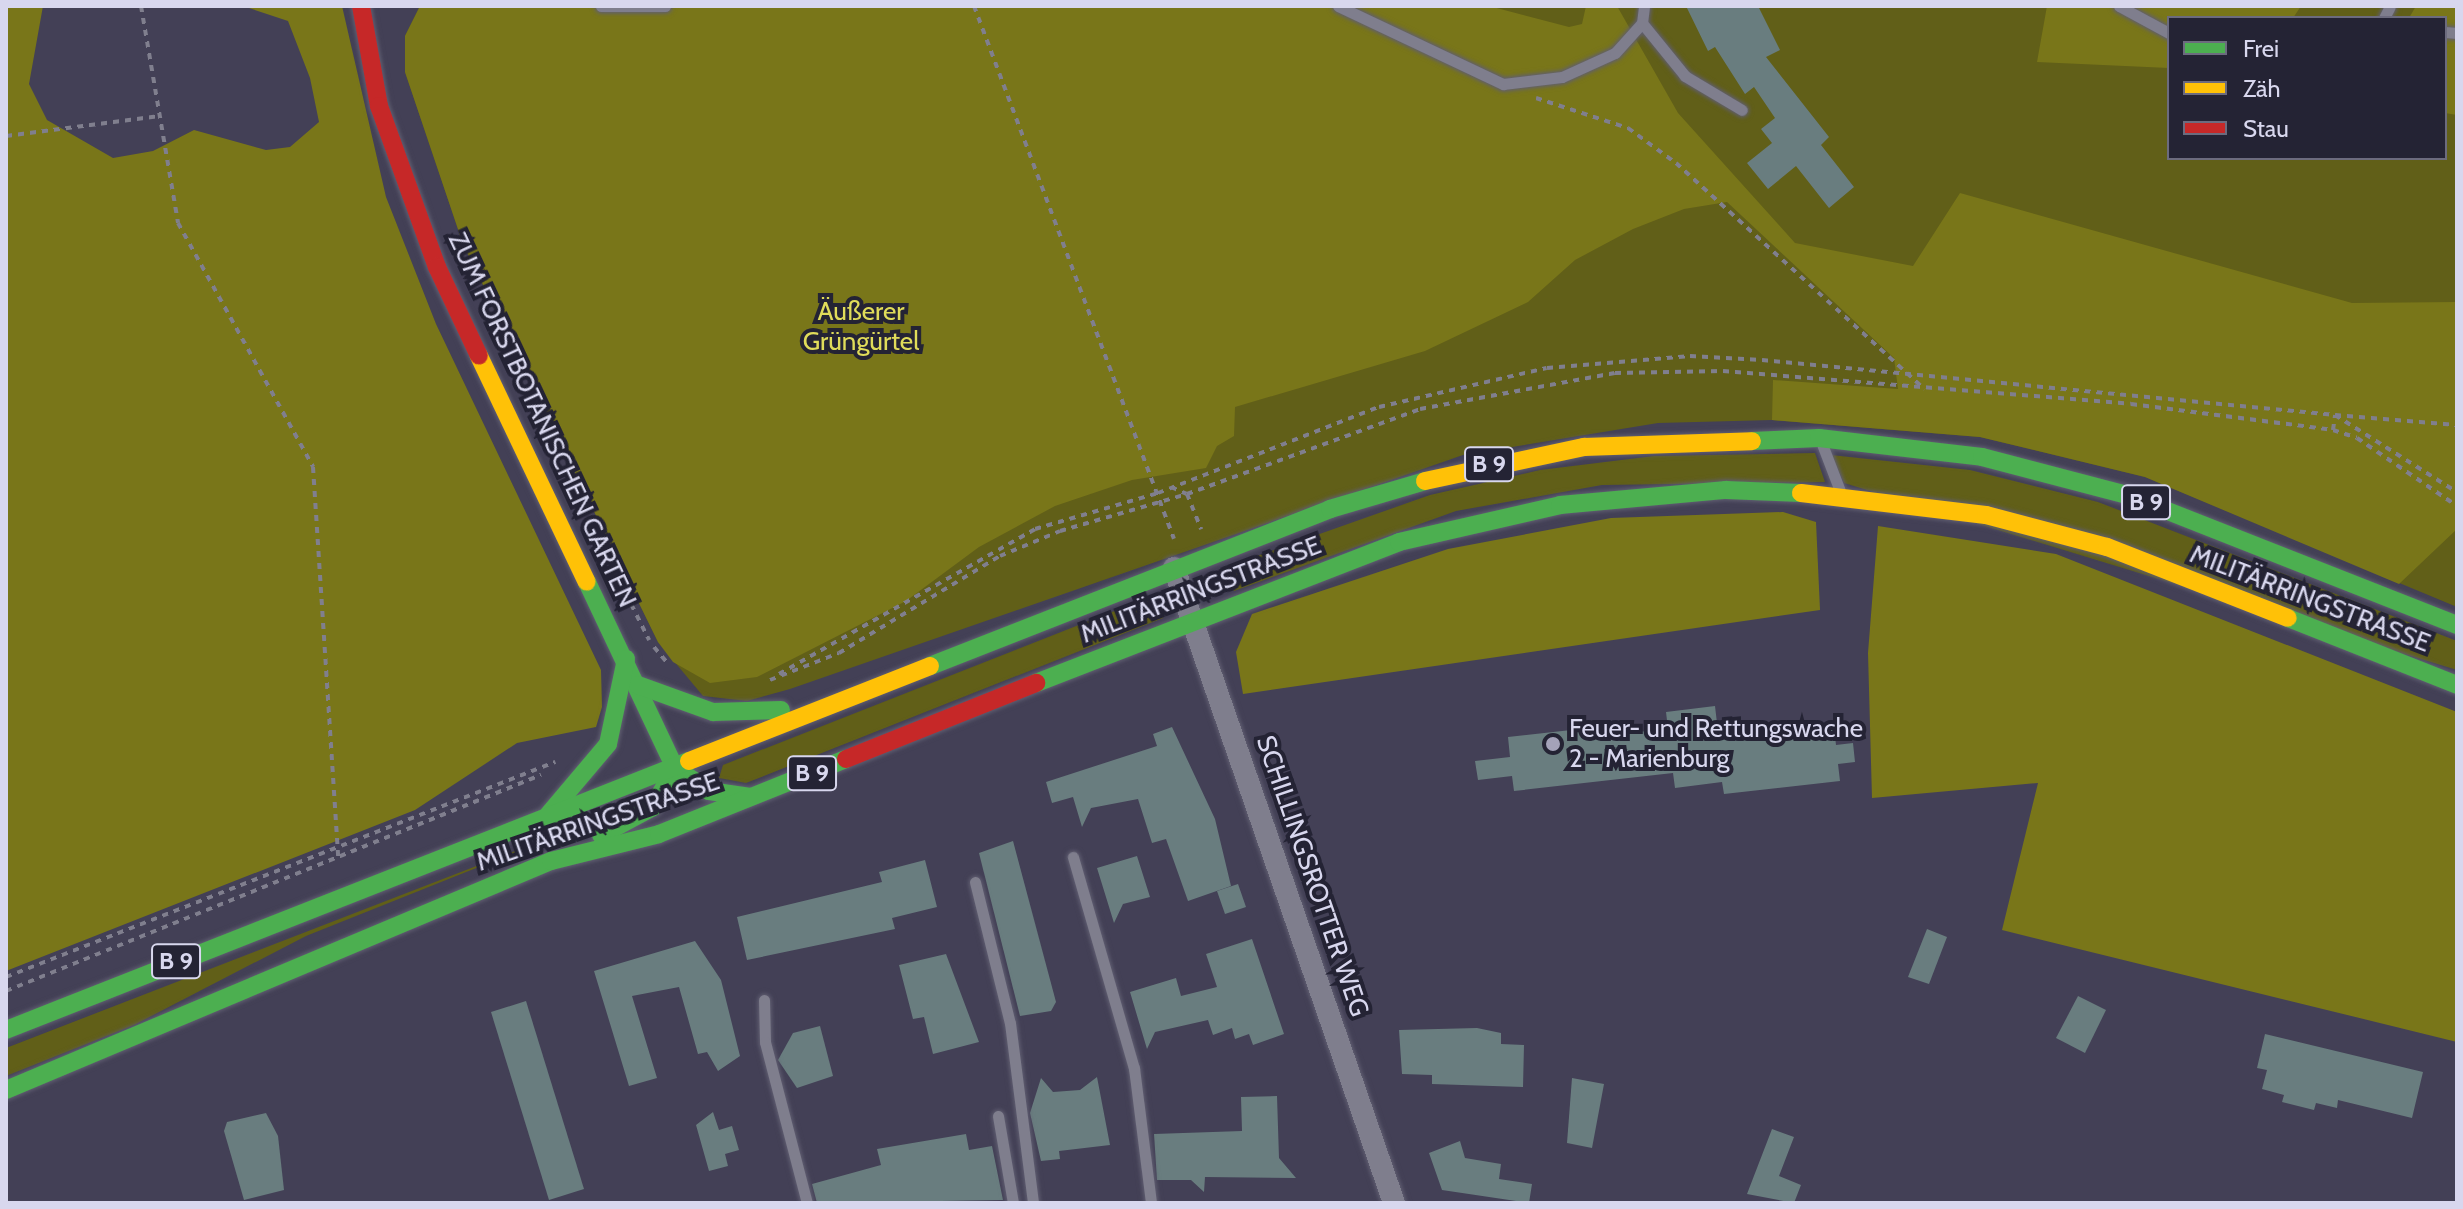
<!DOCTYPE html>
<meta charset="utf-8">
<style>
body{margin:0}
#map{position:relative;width:2463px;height:1209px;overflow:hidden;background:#434056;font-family:Cabin,sans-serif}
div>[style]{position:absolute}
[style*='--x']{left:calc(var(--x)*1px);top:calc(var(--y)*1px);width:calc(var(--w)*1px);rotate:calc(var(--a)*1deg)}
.green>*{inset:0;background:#615f18}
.forest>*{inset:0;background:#797619}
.building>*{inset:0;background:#697d7f}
.path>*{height:4px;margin-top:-2px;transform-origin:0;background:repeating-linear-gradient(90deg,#807f8e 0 6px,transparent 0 12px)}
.roads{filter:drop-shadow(0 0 2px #605e71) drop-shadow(0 0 2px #605e71)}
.lane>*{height:11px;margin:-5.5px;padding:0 5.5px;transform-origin:5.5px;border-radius:5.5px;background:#7f7e8d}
.street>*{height:22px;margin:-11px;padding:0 11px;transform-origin:11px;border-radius:11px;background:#7f7e8d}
.fast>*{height:18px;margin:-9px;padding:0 9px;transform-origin:9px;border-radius:9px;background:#4caf50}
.slow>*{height:18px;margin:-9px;padding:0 9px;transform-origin:9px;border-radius:9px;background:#ffc107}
.jam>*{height:18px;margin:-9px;padding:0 9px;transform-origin:9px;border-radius:9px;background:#c62828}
.dots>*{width:22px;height:22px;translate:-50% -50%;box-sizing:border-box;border:4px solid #242334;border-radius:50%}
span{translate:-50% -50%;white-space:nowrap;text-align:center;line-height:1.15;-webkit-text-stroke:8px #242334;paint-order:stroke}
.shield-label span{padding:2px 6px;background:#242334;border:2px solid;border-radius:6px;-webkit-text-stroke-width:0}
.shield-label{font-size:24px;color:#d8d7ee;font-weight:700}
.park-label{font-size:26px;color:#e0dc5a}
.street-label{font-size:26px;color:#d8d7ee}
.poi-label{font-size:26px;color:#d8d7ee}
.left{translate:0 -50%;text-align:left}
.frame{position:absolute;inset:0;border:8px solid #d8d7ee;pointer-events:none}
.legend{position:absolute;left:2167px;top:16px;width:280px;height:144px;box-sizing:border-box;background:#242334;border:2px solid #6c6b7e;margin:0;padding:10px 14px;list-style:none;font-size:24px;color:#d8d7ee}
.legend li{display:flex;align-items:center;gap:16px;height:40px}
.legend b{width:40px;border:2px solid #6c6b7e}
</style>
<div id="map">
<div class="green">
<i style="clip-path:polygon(evenodd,420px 6px,2457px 6px,2457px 607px,2145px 477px,1980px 437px,1772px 420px,1658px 423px,1463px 455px,790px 689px,747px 701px,703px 696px,658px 642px,463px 244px,405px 72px,405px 36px,420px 6px,2169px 18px,2445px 18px,2445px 158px,2169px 158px,2169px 18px)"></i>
<i style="clip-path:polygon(1815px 453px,1825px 482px,1602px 485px,1456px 511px,1234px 591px,1223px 568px,1430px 495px,1540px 470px,1654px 456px)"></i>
<i style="clip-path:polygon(1831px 455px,1970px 470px,2098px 502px,2457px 641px,2457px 670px,1844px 483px)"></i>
<i style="clip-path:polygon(1155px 595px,1167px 604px,1163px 618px,746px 783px,719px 778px,723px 765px)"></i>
<i style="clip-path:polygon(644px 801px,306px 936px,134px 1025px,6px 1076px,6px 1048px)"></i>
</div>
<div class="forest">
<i style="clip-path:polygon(6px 6px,43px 6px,29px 84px,47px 120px,113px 158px,153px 151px,194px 130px,266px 150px,290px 147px,319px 122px,310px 78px,288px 21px,243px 6px,342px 6px,386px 197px,436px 324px,601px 670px,602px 707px,596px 727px,517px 743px,415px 810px,6px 971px)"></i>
<i style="clip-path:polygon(420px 6px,1489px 6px,1569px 27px,1582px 24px,1586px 6px,1617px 6px,1678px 113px,1795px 243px,1913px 266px,1960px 193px,2352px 303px,2457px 302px,2457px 529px,2399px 584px,2145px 477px,1980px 437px,1772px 420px,1773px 380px,1898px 389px,1894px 358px,1727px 202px,1684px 209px,1633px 229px,1575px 260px,1528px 302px,1425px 351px,1235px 407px,1234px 436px,1217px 446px,1206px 468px,1132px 480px,1055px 506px,979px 547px,906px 601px,757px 677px,710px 683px,673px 662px,658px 642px,463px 244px,405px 72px,405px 36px)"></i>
<i style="clip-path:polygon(2047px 6px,2301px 6px,2293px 18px,2169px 18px,2169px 68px,2037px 62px)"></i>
<i style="clip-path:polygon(2416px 6px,2457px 6px,2457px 115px,2445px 113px,2445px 18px,2409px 18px)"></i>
<i style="clip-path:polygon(1783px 512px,1816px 522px,1820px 610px,1243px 694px,1236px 652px,1252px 614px,1448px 549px,1611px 518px)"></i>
<i style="clip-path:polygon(1878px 526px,2056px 554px,2457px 712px,2457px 1042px,2002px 930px,2038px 783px,1872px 798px,1868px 653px)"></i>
</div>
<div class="building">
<i style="clip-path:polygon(1686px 6px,1758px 6px,1780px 50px,1766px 57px,1829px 137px,1821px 145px,1854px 187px,1829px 208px,1796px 166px,1768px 189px,1747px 163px,1772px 143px,1761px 129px,1775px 118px,1754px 87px,1745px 94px,1715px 47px,1708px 51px)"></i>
<i style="clip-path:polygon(1715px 706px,1719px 740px,1834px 727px,1836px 745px,1853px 743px,1855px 762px,1838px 764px,1840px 781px,1724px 794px,1722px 782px,1675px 788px,1673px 773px,1514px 791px,1512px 776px,1478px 780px,1475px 761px,1510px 757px,1508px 737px,1625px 724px,1626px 733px,1668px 729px,1666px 712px)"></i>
<i style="clip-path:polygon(1172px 727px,1215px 819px,1231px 886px,1188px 901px,1166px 839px,1152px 843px,1138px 799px,1091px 808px,1082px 827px,1073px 797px,1052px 803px,1046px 782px,1157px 746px,1153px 734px)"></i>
<i style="clip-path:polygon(1013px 841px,1056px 1002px,1051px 1011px,1020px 1016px,979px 853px)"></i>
<i style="clip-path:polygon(1137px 856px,1150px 897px,1123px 904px,1114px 923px,1097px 868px)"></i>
<i style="clip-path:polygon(925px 860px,937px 907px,892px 918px,895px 929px,747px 960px,737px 917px,882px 882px,879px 872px)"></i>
<i style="clip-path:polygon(1238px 884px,1246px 907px,1225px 914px,1217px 891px)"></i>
<i style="clip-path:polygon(1927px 929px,1947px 937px,1929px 984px,1908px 977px)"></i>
<i style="clip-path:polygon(1252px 939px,1284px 1034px,1253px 1045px,1249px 1034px,1235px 1039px,1232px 1028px,1213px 1035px,1208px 1020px,1155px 1032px,1147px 1049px,1130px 992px,1176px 978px,1181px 996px,1217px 987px,1206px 954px)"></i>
<i style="clip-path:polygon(695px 941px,721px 980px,740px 1056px,718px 1071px,707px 1052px,698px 1054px,679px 987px,632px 996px,657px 1078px,629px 1086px,594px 971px)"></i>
<i style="clip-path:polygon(946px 954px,979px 1042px,933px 1054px,924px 1017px,913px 1019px,899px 965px)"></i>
<i style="clip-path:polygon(2078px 996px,2106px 1010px,2085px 1053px,2056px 1038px)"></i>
<i style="clip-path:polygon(526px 1001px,584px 1189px,549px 1200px,491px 1012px)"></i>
<i style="clip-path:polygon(820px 1026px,833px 1076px,797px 1088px,778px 1060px,793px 1033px)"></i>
<i style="clip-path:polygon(1477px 1028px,1501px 1033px,1501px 1044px,1524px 1045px,1523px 1087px,1432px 1084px,1432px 1075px,1402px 1074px,1399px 1030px)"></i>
<i style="clip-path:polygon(2265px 1034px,2423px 1072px,2412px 1118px,2338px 1100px,2337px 1108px,2316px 1103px,2314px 1110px,2282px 1102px,2284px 1095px,2262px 1089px,2267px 1070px,2257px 1068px)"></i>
<i style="clip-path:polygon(1097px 1077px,1110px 1145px,1059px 1151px,1060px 1159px,1041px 1161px,1030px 1113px,1041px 1078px,1053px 1092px,1080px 1090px)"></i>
<i style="clip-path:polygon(1572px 1078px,1604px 1084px,1592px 1148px,1567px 1143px)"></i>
<i style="clip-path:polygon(1277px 1096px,1279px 1158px,1296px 1178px,1205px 1177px,1204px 1192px,1191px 1180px,1157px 1180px,1154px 1134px,1242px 1131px,1241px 1097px)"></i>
<i style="clip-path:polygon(713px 1112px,719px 1130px,732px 1126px,739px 1150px,725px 1154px,728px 1166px,709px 1171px,696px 1125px)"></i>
<i style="clip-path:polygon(266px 1113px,278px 1136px,284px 1190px,244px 1200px,224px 1131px,227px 1122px)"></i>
<i style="clip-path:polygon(1772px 1129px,1794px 1137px,1779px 1176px,1801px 1185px,1794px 1203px,1747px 1194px)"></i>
<i style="clip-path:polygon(966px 1134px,969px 1150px,992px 1146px,1003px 1200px,817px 1203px,812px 1184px,881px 1165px,877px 1149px)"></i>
<i style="clip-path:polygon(1460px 1141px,1465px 1158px,1501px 1164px,1499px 1179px,1532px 1184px,1529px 1203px,1442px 1190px,1429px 1153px)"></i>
</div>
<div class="path">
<i style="--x:141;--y:6;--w:220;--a:80.3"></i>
<i style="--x:178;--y:223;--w:279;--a:61"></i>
<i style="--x:313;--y:467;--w:391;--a:86.3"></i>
<i style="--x:974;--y:6;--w:569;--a:69.43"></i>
<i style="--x:1536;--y:98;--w:97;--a:18.1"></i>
<i style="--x:1628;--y:128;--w:59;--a:36.1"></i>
<i style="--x:1676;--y:163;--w:336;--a:42.3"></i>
<i style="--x:6;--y:136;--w:155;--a:-7.4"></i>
<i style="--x:2333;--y:430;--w:15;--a:-82"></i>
<i style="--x:2335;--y:415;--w:122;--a:4.7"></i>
<i style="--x:1171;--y:487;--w:17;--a:24"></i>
<i style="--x:1187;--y:494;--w:38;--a:68"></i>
<i style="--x:599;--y:540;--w:112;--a:63.4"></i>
<i style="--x:654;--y:647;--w:23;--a:50"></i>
<i style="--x:779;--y:674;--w:294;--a:-29.5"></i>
<i style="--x:1035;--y:529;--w:128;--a:-16.3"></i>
<i style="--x:1158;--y:493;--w:237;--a:-21.3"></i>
<i style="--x:1379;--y:407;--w:172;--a:-13.1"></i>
<i style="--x:1547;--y:368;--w:144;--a:-4.8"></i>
<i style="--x:1690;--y:356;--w:72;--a:3.2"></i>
<i style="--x:1762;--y:360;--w:576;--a:5.48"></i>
<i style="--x:2335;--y:415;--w:144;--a:32.3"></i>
<i style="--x:770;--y:680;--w:74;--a:-21.4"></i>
<i style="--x:839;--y:653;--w:188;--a:-31.1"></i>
<i style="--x:1000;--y:556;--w:65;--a:-22.6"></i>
<i style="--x:1060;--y:531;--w:132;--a:-16.2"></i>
<i style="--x:1187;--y:494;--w:248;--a:-20"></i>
<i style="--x:1420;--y:409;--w:198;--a:-10.5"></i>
<i style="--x:1615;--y:373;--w:108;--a:-1.1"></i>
<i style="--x:1723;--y:371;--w:409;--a:4.6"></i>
<i style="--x:2131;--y:404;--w:204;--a:7.3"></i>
<i style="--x:2333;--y:430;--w:25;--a:18"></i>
<i style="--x:2357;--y:438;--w:121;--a:34.2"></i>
<i style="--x:6;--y:977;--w:590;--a:-21.39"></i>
<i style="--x:6;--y:991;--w:577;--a:-21.99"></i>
</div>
<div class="roads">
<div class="lane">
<i style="--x:601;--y:6;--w:64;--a:0"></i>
<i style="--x:1338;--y:6;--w:183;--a:25.3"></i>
<i style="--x:1503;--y:84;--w:59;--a:-6.8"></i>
<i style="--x:1562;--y:77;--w:58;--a:-24.4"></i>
<i style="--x:1615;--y:53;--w:40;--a:-48"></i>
<i style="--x:1642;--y:23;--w:17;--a:-83"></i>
<i style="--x:2119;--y:6;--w:57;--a:28.4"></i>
<i style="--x:2384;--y:18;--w:13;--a:-63"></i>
<i style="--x:1642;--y:23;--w:68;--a:50.9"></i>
<i style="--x:1685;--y:76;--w:66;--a:30.8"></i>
<i style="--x:2445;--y:32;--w:12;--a:5"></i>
<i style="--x:1822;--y:444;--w:50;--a:69"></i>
<i style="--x:1073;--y:857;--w:220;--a:73.9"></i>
<i style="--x:1134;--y:1068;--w:136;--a:82.8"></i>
<i style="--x:975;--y:882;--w:145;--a:76.1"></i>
<i style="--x:1010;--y:1023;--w:181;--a:82.7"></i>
<i style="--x:764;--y:1000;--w:42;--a:88.6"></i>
<i style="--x:765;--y:1042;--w:166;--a:75.4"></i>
<i style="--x:998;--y:1116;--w:88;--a:80.2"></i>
</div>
<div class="street">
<i style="--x:1174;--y:568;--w:672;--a:70.89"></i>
</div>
<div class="fast">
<i style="--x:1752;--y:441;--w:67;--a:-2.6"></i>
<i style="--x:1819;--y:438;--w:164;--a:6.6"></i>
<i style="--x:1982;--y:457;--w:150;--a:14.7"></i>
<i style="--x:2127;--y:495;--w:355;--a:21.5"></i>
<i style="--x:587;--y:582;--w:206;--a:64.7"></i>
<i style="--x:675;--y:768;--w:41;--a:34.1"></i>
<i style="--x:709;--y:791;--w:42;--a:8.1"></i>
<i style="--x:2288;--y:618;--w:182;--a:21.6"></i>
<i style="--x:930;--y:666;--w:430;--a:-21.4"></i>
<i style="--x:1330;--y:509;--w:99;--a:-16.4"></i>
<i style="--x:1036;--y:683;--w:389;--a:-21.2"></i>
<i style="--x:1399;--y:542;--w:165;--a:-12.9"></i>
<i style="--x:1560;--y:505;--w:167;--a:-5.2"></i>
<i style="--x:1726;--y:490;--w:75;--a:2.3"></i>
<i style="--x:638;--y:685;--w:80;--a:19.8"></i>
<i style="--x:713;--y:712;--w:68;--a:-1.7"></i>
<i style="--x:548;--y:815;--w:93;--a:-49.8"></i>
<i style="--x:608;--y:744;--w:87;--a:-78"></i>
<i style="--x:601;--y:835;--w:59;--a:-28.3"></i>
<i style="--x:653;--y:807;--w:45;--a:-60.6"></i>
<i style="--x:6;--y:1030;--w:734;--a:-21.5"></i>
<i style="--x:6;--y:1090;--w:591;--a:-22.79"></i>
<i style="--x:551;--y:861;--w:111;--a:-14"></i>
<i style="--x:659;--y:834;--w:201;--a:-21.9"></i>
</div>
<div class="slow">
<i style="--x:479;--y:356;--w:250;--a:64.5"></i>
<i style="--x:1425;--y:481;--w:163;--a:-12.1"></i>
<i style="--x:1584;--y:447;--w:168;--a:-2"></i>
<i style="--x:1801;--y:493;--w:186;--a:6.8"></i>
<i style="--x:1986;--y:515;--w:125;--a:14.8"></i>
<i style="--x:2107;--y:547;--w:194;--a:21.4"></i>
<i style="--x:689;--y:761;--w:259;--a:-21.5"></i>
</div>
<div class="jam">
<i style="--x:361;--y:6;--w:102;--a:79.8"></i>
<i style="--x:379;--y:106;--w:171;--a:70.2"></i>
<i style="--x:437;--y:267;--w:98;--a:64.7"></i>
<i style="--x:846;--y:759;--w:205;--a:-21.8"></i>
</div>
</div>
<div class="dots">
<i style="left:1553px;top:744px;background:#a4a2b9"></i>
</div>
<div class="shield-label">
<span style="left:1489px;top:464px">B 9</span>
<span style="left:2146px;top:502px">B 9</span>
<span style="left:812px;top:773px">B 9</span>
<span style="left:176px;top:961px">B 9</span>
</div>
<div class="park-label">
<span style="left:861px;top:327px">Äußerer<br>Grüngürtel</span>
</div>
<div class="street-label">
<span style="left:542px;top:420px;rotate:65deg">ZUM FORSTBOTANISCHEN GARTEN</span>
<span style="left:1201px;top:590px;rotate:-21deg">MILITÄRRINGSTRASSE</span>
<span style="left:2310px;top:599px;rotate:21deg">MILITÄRRINGSTRASSE</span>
<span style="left:598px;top:822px;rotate:-19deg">MILITÄRRINGSTRASSE</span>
<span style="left:1312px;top:876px;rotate:71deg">SCHILLINGSROTTER WEG</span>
</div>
<div class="poi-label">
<span class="left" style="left:1569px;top:744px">Feuer- und Rettungswache<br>2 - Marienburg</span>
</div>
<div class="frame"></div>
<ul class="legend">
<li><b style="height:10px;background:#4caf50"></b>Frei</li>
<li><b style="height:10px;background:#ffc107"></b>Zäh</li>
<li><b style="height:10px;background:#c62828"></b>Stau</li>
</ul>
</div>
